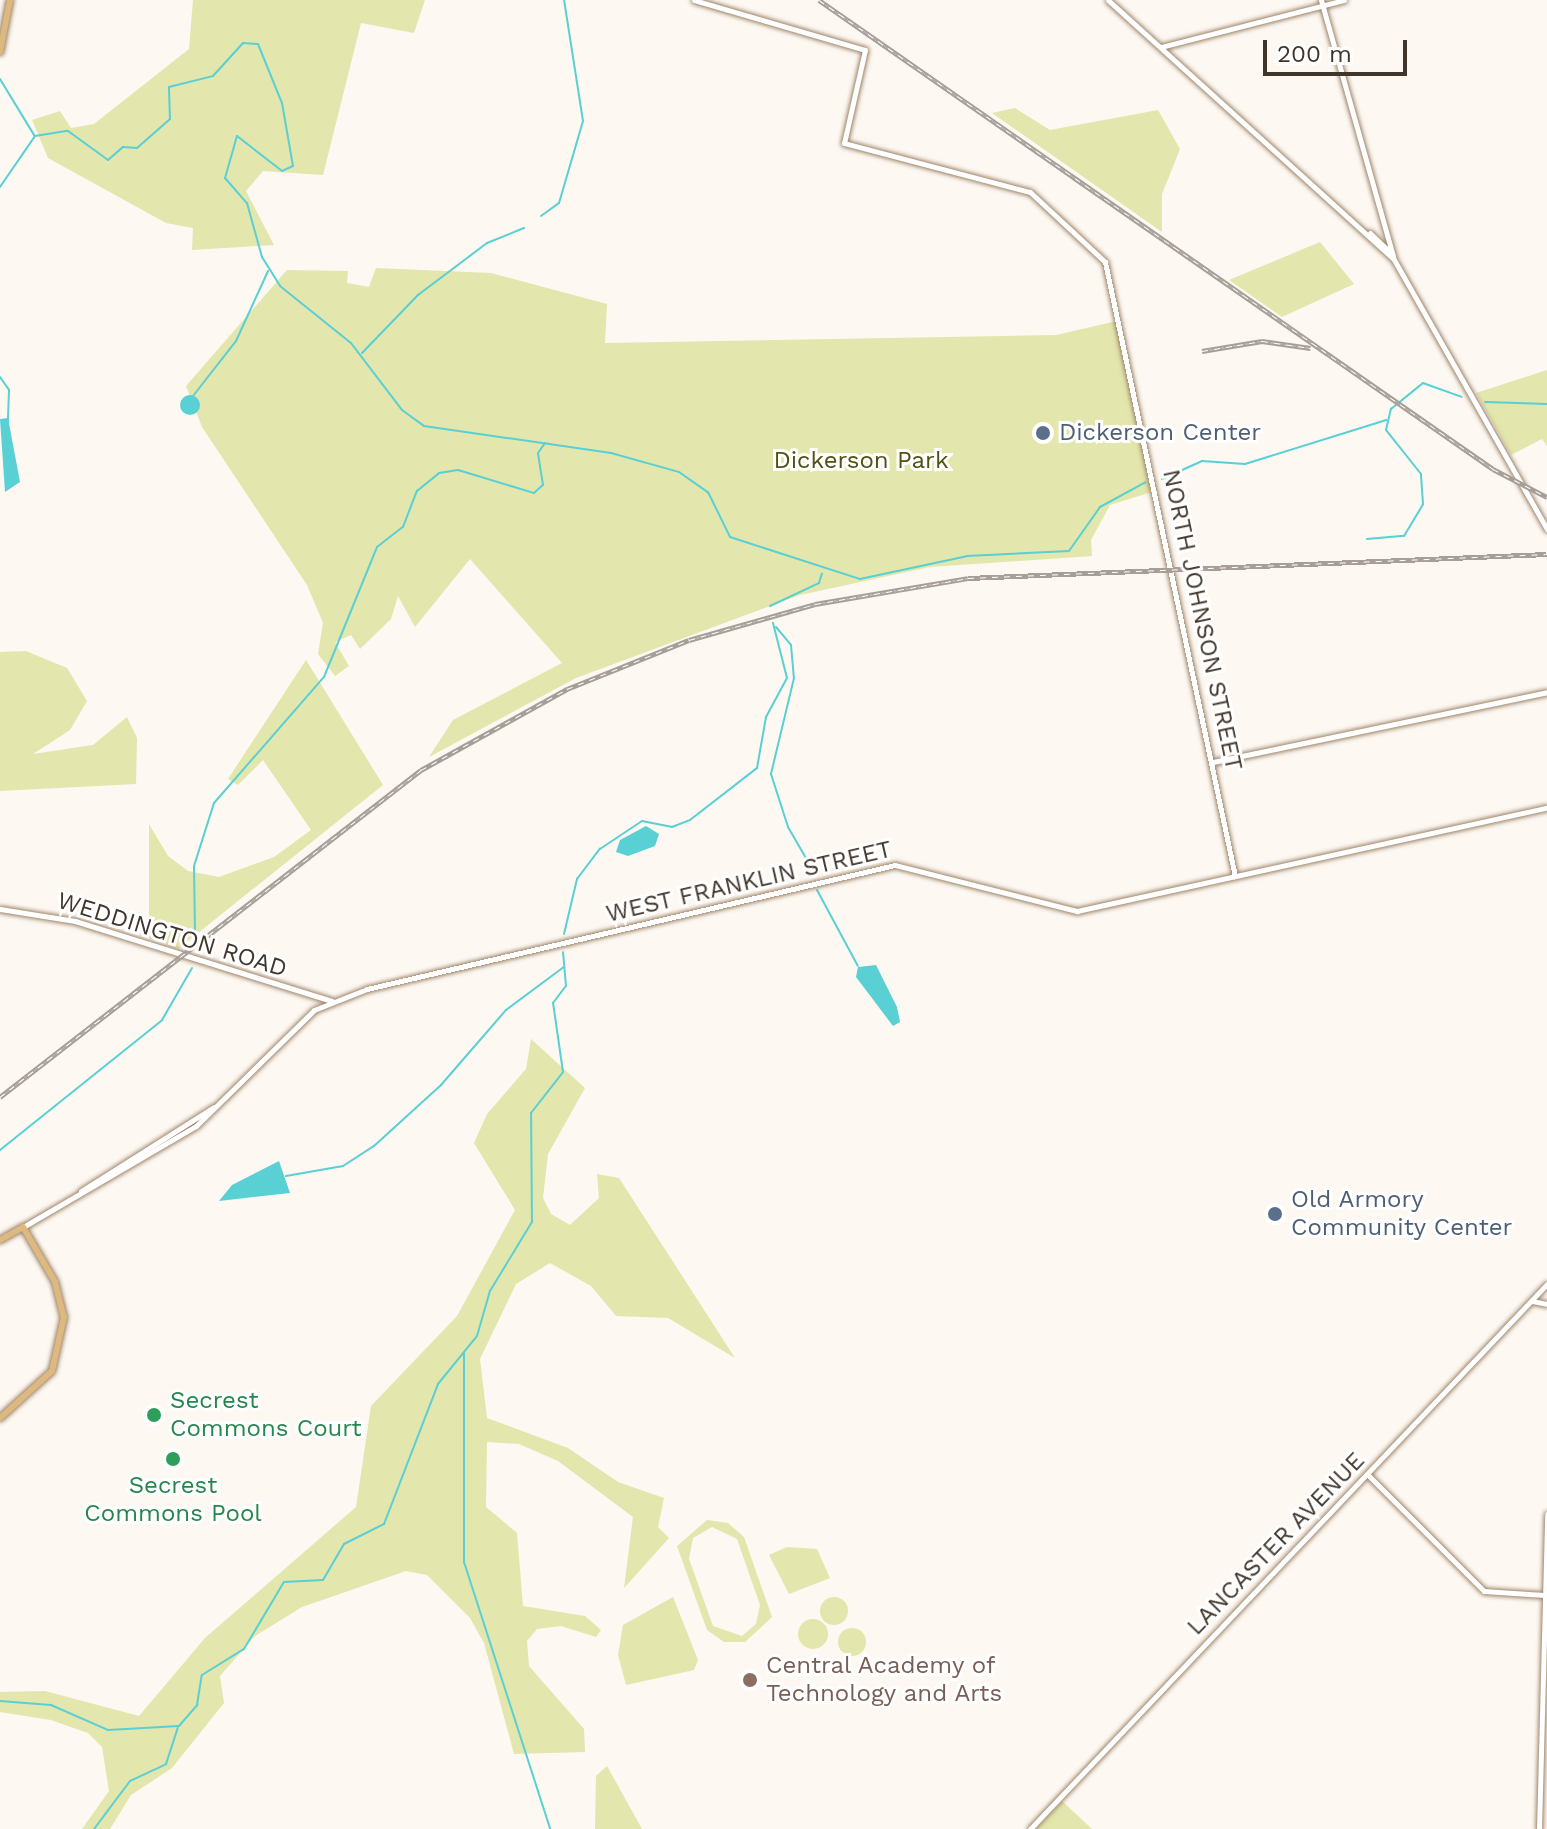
<!DOCTYPE html>
<style>
body{margin:0}
#map{position:relative;width:1547px;height:1829px;overflow:hidden;background:#fdf8f2;font-family:"Work Sans",sans-serif}
div>[style]{position:absolute}
[style*='--x']{left:calc(var(--x)*1px);top:calc(var(--y)*1px);width:calc(var(--w)*1px);rotate:calc(var(--a)*1deg)}
.green>*{inset:0;background:#e3e6ad}
.round{border-radius:50%}
.water>*{inset:0;background:#59d0d3}
.stream>*{height:2px;margin:-1px;padding:0 1px;transform-origin:1px;border-radius:1px;background:#59d0d3}
.roads{filter:drop-shadow(0 0 2px #9e856a) drop-shadow(0 0 2px #9e856a)}
.secondary>*{height:5px;margin:-2.5px;padding:0 2.5px;transform-origin:2.5px;border-radius:2.5px;background:#fff}
.primary>*{height:6px;margin:-3px;padding:0 3px;transform-origin:3px;border-radius:3px;background:#ddb87f}
.rail>*{height:5px;margin-top:-2.5px;transform-origin:0;background:repeating-linear-gradient(90deg,#fff 0 6px,#a79f97 0 12px);box-sizing:border-box;border-block:2px solid #a79f97}
.dots>*{width:22px;height:22px;translate:-50% -50%;box-sizing:border-box;border:4px solid #fff;border-radius:50%}
span{translate:-50% -50%;white-space:nowrap;text-align:center;line-height:1.15;-webkit-text-stroke:6px #fff;paint-order:stroke}
.service-label{font-size:24px;color:#4e5e75}
.left{translate:0 -50%;text-align:left}
.park-label{font-size:24px;color:#505112}
.street-label{font-size:24px;color:#40352a}
.leisure-label{font-size:24px;color:#27864d}
.education-label{font-size:24px;color:#785e54}
.scale{position:absolute;left:1263px;top:40px;width:144px;height:36px;box-sizing:border-box;border:4px solid #40352a;border-top:0;padding-left:10px;font-size:24px;line-height:28px;white-space:nowrap;color:#40352a;-webkit-text-stroke:6px #fff;paint-order:stroke}
</style>
<div id="map">
<div class="green">
<i style="clip-path:polygon(193px 0,425px 0,414px 33px,361px 23px,323px 175px,263px 171px,246px 191px,274px 245px,192px 250px,193px 228px,166px 223px,48px 158px,32px 120px,60px 111px,71px 128px,94px 124px,189px 49px)"></i>
<i style="clip-path:polygon(1015px 108px,1050px 130px,1158px 110px,1180px 149px,1162px 194px,1162px 232px,992px 113px)"></i>
<i style="clip-path:polygon(1320px 242px,1354px 284px,1282px 317px,1229px 280px)"></i>
<i style="clip-path:polygon(376px 268px,491px 273px,607px 304px,605px 343px,1056px 335px,1117px 321px,1152px 492px,1110px 505px,1091px 540px,1092px 556px,930px 567px,800px 595px,576px 678px,429px 757px,453px 720px,562px 663px,470px 559px,415px 627px,398px 596px,391px 619px,360px 649px,351px 635px,335px 642px,349px 666px,335px 676px,318px 654px,323px 623px,307px 585px,202px 427px,186px 386px,287px 270px,348px 271px,347px 283px,369px 287px)"></i>
<i style="clip-path:polygon(1547px 370px,1547px 446px,1542px 439px,1511px 455px,1476px 393px)"></i>
<i style="clip-path:polygon(26px 651px,67px 668px,87px 701px,70px 730px,33px 754px,93px 745px,127px 717px,137px 738px,136px 784px,0 791px,0 652px)"></i>
<i style="clip-path:polygon(306px 660px,383px 785px,178px 949px,149px 938px,149px 824px,168px 856px,188px 871px,219px 877px,274px 857px,311px 830px,263px 760px,238px 785px,228px 779px)"></i>
<i style="clip-path:polygon(531px 1039px,585px 1088px,548px 1154px,543px 1198px,551px 1214px,570px 1225px,599px 1198px,597px 1174px,619px 1178px,735px 1358px,668px 1318px,616px 1316px,591px 1286px,550px 1263px,516px 1284px,480px 1359px,487px 1418px,568px 1448px,618px 1482px,664px 1498px,658px 1527px,669px 1538px,624px 1588px,633px 1517px,558px 1461px,519px 1444px,487px 1442px,486px 1507px,517px 1533px,523px 1606px,585px 1616px,601px 1630px,596px 1637px,561px 1626px,537px 1629px,527px 1641px,529px 1666px,584px 1729px,585px 1752px,514px 1754px,484px 1643px,470px 1618px,427px 1575px,406px 1571px,302px 1607px,255px 1636px,220px 1676px,224px 1703px,172px 1768px,131px 1795px,110px 1829px,82px 1829px,109px 1791px,102px 1747px,88px 1733px,51px 1720px,0 1712px,0 1692px,45px 1691px,139px 1716px,205px 1638px,356px 1507px,371px 1406px,457px 1316px,515px 1210px,474px 1143px,487px 1114px,526px 1069px)"></i>
<i style="clip-path:polygon(evenodd,707px 1520px,728px 1523px,744px 1537px,772px 1617px,745px 1642px,724px 1642px,707px 1630px,677px 1546px,707px 1520px,712px 1527px,737px 1539px,760px 1605px,756px 1624px,742px 1636px,713px 1626px,689px 1559px,693px 1538px,712px 1527px)"></i>
<i style="clip-path:polygon(787px 1547px,817px 1549px,830px 1578px,789px 1594px,769px 1555px)"></i>
<i class="round" style="left:820px;top:1597px;width:28px;height:28px"></i>
<i style="clip-path:polygon(673px 1597px,698px 1660px,694px 1670px,626px 1685px,618px 1655px,623px 1625px)"></i>
<i class="round" style="left:798px;top:1619px;width:30px;height:30px"></i>
<i class="round" style="left:838px;top:1628px;width:28px;height:28px"></i>
<i style="clip-path:polygon(607px 1766px,642px 1829px,595px 1829px,596px 1776px)"></i>
<i style="clip-path:polygon(1062px 1801px,1092px 1829px,1036px 1829px)"></i>
</div>
<div class="water">
<i class="round" style="left:180px;top:395px;width:20px;height:20px"></i>
<i style="clip-path:polygon(8px 418px,20px 482px,5px 492px,0 419px)"></i>
<i style="clip-path:polygon(646px 826px,659px 834px,655px 846px,628px 856px,616px 852px,620px 840px)"></i>
<i style="clip-path:polygon(876px 965px,897px 1007px,900px 1022px,893px 1026px,856px 977px,858px 967px)"></i>
<i style="clip-path:polygon(279px 1161px,290px 1193px,219px 1201px,232px 1185px)"></i>
</div>
<div class="stream">
<i style="--x:0;--y:79;--w:66;--a:58.7"></i>
<i style="--x:0;--y:187;--w:62;--a:-55.5"></i>
<i style="--x:35;--y:136;--w:33;--a:-9"></i>
<i style="--x:68;--y:131;--w:49;--a:35.9"></i>
<i style="--x:108;--y:160;--w:20;--a:-41"></i>
<i style="--x:123;--y:147;--w:14;--a:4"></i>
<i style="--x:137;--y:148;--w:44;--a:-41.3"></i>
<i style="--x:170;--y:119;--w:32;--a:-92"></i>
<i style="--x:169;--y:87;--w:45;--a:-14"></i>
<i style="--x:213;--y:76;--w:45;--a:-47.7"></i>
<i style="--x:243;--y:43;--w:15;--a:4"></i>
<i style="--x:258;--y:44;--w:64;--a:67.9"></i>
<i style="--x:282;--y:103;--w:64;--a:80.1"></i>
<i style="--x:293;--y:166;--w:12;--a:156"></i>
<i style="--x:282;--y:171;--w:57;--a:-142.1"></i>
<i style="--x:237;--y:136;--w:44;--a:105.9"></i>
<i style="--x:225;--y:178;--w:33;--a:49"></i>
<i style="--x:247;--y:203;--w:56;--a:74.5"></i>
<i style="--x:262;--y:257;--w:34;--a:58"></i>
<i style="--x:280;--y:286;--w:91;--a:38.8"></i>
<i style="--x:351;--y:343;--w:84;--a:52.7"></i>
<i style="--x:402;--y:410;--w:27;--a:36"></i>
<i style="--x:424;--y:426;--w:189;--a:8.2"></i>
<i style="--x:611;--y:453;--w:71;--a:15.6"></i>
<i style="--x:679;--y:472;--w:35;--a:35"></i>
<i style="--x:708;--y:492;--w:50;--a:63.9"></i>
<i style="--x:730;--y:537;--w:137;--a:17.9"></i>
<i style="--x:860;--y:579;--w:109;--a:-12.1"></i>
<i style="--x:967;--y:556;--w:102;--a:-2.8"></i>
<i style="--x:1069;--y:551;--w:54;--a:-54.8"></i>
<i style="--x:1100;--y:507;--w:52;--a:-28.5"></i>
<i style="--x:541;--y:216;--w:22;--a:-36"></i>
<i style="--x:559;--y:203;--w:85;--a:-73.7"></i>
<i style="--x:583;--y:121;--w:122;--a:-98.9"></i>
<i style="--x:362;--y:353;--w:81;--a:-46"></i>
<i style="--x:418;--y:295;--w:86;--a:-37"></i>
<i style="--x:487;--y:243;--w:40;--a:-22"></i>
<i style="--x:0;--y:377;--w:16;--a:55"></i>
<i style="--x:9;--y:390;--w:31;--a:92"></i>
<i style="--x:193;--y:396;--w:70;--a:-52"></i>
<i style="--x:236;--y:341;--w:77;--a:-65.4"></i>
<i style="--x:1485;--y:402;--w:62;--a:1.8"></i>
<i style="--x:1162;--y:479;--w:44;--a:-24.2"></i>
<i style="--x:1202;--y:461;--w:43;--a:4"></i>
<i style="--x:1245;--y:464;--w:148;--a:-17.3"></i>
<i style="--x:1367;--y:539;--w:37;--a:-5"></i>
<i style="--x:1404;--y:536;--w:37;--a:-59"></i>
<i style="--x:1423;--y:504;--w:30;--a:-94"></i>
<i style="--x:1421;--y:474;--w:56;--a:-128.5"></i>
<i style="--x:1386;--y:430;--w:22;--a:-77"></i>
<i style="--x:1391;--y:409;--w:41;--a:-39.1"></i>
<i style="--x:1423;--y:383;--w:41;--a:19.7"></i>
<i style="--x:770;--y:606;--w:54;--a:-25.1"></i>
<i style="--x:819;--y:583;--w:10;--a:-73"></i>
<i style="--x:776;--y:627;--w:23;--a:50"></i>
<i style="--x:791;--y:645;--w:33;--a:85"></i>
<i style="--x:794;--y:678;--w:99;--a:103.5"></i>
<i style="--x:771;--y:774;--w:56;--a:72.2"></i>
<i style="--x:788;--y:827;--w:52;--a:60"></i>
<i style="--x:817;--y:890;--w:86;--a:61.7"></i>
<i style="--x:195;--y:931;--w:65;--a:-90.9"></i>
<i style="--x:194;--y:866;--w:66;--a:-72.4"></i>
<i style="--x:214;--y:803;--w:167;--a:-48.9"></i>
<i style="--x:324;--y:677;--w:140;--a:-67.8"></i>
<i style="--x:377;--y:547;--w:33;--a:-38"></i>
<i style="--x:403;--y:527;--w:39;--a:-69"></i>
<i style="--x:417;--y:491;--w:28;--a:-39"></i>
<i style="--x:439;--y:473;--w:19;--a:-9"></i>
<i style="--x:458;--y:470;--w:79;--a:16.8"></i>
<i style="--x:534;--y:493;--w:12;--a:-42"></i>
<i style="--x:543;--y:485;--w:32;--a:-99"></i>
<i style="--x:538;--y:453;--w:12;--a:-55"></i>
<i style="--x:564;--y:934;--w:57;--a:-76.7"></i>
<i style="--x:577;--y:879;--w:38;--a:-53"></i>
<i style="--x:600;--y:849;--w:50;--a:-33.7"></i>
<i style="--x:642;--y:821;--w:31;--a:11"></i>
<i style="--x:672;--y:827;--w:19;--a:-21"></i>
<i style="--x:690;--y:820;--w:85;--a:-37.8"></i>
<i style="--x:757;--y:768;--w:52;--a:-80"></i>
<i style="--x:766;--y:717;--w:44;--a:-61.7"></i>
<i style="--x:787;--y:678;--w:57;--a:-104.3"></i>
<i style="--x:0;--y:1150;--w:208;--a:-38.7"></i>
<i style="--x:162;--y:1020;--w:60;--a:-60"></i>
<i style="--x:286;--y:1176;--w:58;--a:-10"></i>
<i style="--x:343;--y:1166;--w:37;--a:-33"></i>
<i style="--x:374;--y:1146;--w:91;--a:-42.3"></i>
<i style="--x:441;--y:1085;--w:99;--a:-49.1"></i>
<i style="--x:506;--y:1010;--w:72;--a:-36.6"></i>
<i style="--x:464;--y:1353;--w:209;--a:90"></i>
<i style="--x:464;--y:1562;--w:281;--a:72.1"></i>
<i style="--x:0;--y:1701;--w:51;--a:4.5"></i>
<i style="--x:51;--y:1705;--w:62;--a:23.7"></i>
<i style="--x:108;--y:1730;--w:71;--a:-3.2"></i>
<i style="--x:179;--y:1726;--w:28;--a:-49"></i>
<i style="--x:197;--y:1705;--w:30;--a:-81"></i>
<i style="--x:202;--y:1675;--w:49;--a:-31.8"></i>
<i style="--x:244;--y:1649;--w:78;--a:-59.2"></i>
<i style="--x:284;--y:1582;--w:39;--a:-3"></i>
<i style="--x:323;--y:1580;--w:42;--a:-59.7"></i>
<i style="--x:344;--y:1544;--w:45;--a:-26.6"></i>
<i style="--x:384;--y:1524;--w:150;--a:-68.9"></i>
<i style="--x:438;--y:1384;--w:62;--a:-50.9"></i>
<i style="--x:477;--y:1336;--w:47;--a:-73.9"></i>
<i style="--x:490;--y:1291;--w:81;--a:-58.7"></i>
<i style="--x:532;--y:1222;--w:109;--a:-90.5"></i>
<i style="--x:531;--y:1113;--w:52;--a:-52"></i>
<i style="--x:563;--y:1072;--w:70;--a:-98.2"></i>
<i style="--x:553;--y:1003;--w:21;--a:-53"></i>
<i style="--x:566;--y:986;--w:34;--a:-95"></i>
<i style="--x:94;--y:1829;--w:60;--a:-53.1"></i>
<i style="--x:130;--y:1781;--w:40;--a:-25"></i>
<i style="--x:166;--y:1764;--w:38;--a:-72"></i>
</div>
<div class="roads">
<div class="secondary">
<i style="--x:694;--y:0;--w:178;--a:16.3"></i>
<i style="--x:865;--y:50;--w:95;--a:102.7"></i>
<i style="--x:844;--y:143;--w:192;--a:14.8"></i>
<i style="--x:1030;--y:192;--w:103;--a:43"></i>
<i style="--x:1105;--y:262;--w:628;--a:78.05"></i>
<i style="--x:1108;--y:0;--w:384;--a:42.2"></i>
<i style="--x:1393;--y:258;--w:312;--a:60.4"></i>
<i style="--x:1321;--y:0;--w:267;--a:74.3"></i>
<i style="--x:1161;--y:47;--w:189;--a:-14.4"></i>
<i style="--x:1370;--y:233;--w:29;--a:44"></i>
<i style="--x:1213;--y:762;--w:341;--a:-11.8"></i>
<i style="--x:0;--y:909;--w:76;--a:9.1"></i>
<i style="--x:75;--y:921;--w:269;--a:17.3"></i>
<i style="--x:81;--y:1191;--w:157;--a:-32.3"></i>
<i style="--x:23;--y:1227;--w:200;--a:-30.3"></i>
<i style="--x:196;--y:1126;--w:165;--a:-44.5"></i>
<i style="--x:314;--y:1010;--w:57;--a:-21.6"></i>
<i style="--x:367;--y:989;--w:542;--a:-13.22"></i>
<i style="--x:895;--y:865;--w:188;--a:14.2"></i>
<i style="--x:1077;--y:911;--w:481;--a:-12.4"></i>
<i style="--x:1532;--y:1301;--w:15;--a:11"></i>
<i style="--x:1367;--y:1474;--w:165;--a:45"></i>
<i style="--x:1484;--y:1591;--w:61;--a:3.8"></i>
<i style="--x:1030;--y:1829;--w:751;--a:-46.51"></i>
<i style="--x:1539;--y:1829;--w:315;--a:-88.5"></i>
</div>
<div class="primary">
<i style="--x:0;--y:52;--w:53;--a:-79.1"></i>
<i style="--x:0;--y:1240;--w:26;--a:-29"></i>
<i style="--x:23;--y:1227;--w:64;--a:59.8"></i>
<i style="--x:55;--y:1282;--w:36;--a:76"></i>
<i style="--x:64;--y:1317;--w:55;--a:102.5"></i>
<i style="--x:52;--y:1371;--w:70;--a:137.9"></i>
</div>
</div>
<div class="rail">
<i style="--x:819;--y:0;--w:821;--a:34.83"></i>
<i style="--x:1493;--y:469;--w:61;--a:27.4"></i>
<i style="--x:1202;--y:351;--w:61;--a:-9.5"></i>
<i style="--x:1262;--y:341;--w:49;--a:8.3"></i>
<i style="--x:0;--y:1097;--w:533;--a:-37.84"></i>
<i style="--x:421;--y:770;--w:167;--a:-29"></i>
<i style="--x:567;--y:689;--w:131;--a:-21.9"></i>
<i style="--x:689;--y:640;--w:131;--a:-15.9"></i>
<i style="--x:815;--y:604;--w:155;--a:-9.6"></i>
<i style="--x:968;--y:578;--w:579;--a:-2.37"></i>
</div>
<div class="dots">
<i style="left:1043px;top:433px;background:#5c6f8a"></i>
<i style="left:1275px;top:1214px;background:#5c6f8a"></i>
<i style="left:154px;top:1415px;background:#2e9e5b"></i>
<i style="left:173px;top:1459px;background:#2e9e5b"></i>
<i style="left:750px;top:1680px;background:#8d6e63"></i>
</div>
<div class="service-label">
<span class="left" style="left:1059px;top:433px">Dickerson Center</span>
<span class="left" style="left:1291px;top:1214px">Old Armory<br>Community Center</span>
</div>
<div class="park-label">
<span style="left:861px;top:461px">Dickerson Park</span>
</div>
<div class="street-label">
<span style="left:1202px;top:620px;rotate:78deg">NORTH JOHNSON STREET</span>
<span style="left:749px;top:882px;rotate:-13deg">WEST FRANKLIN STREET</span>
<span style="left:172px;top:935px;rotate:17deg">WEDDINGTON ROAD</span>
<span style="left:1276px;top:1544px;rotate:-46deg">LANCASTER AVENUE</span>
</div>
<div class="leisure-label">
<span class="left" style="left:170px;top:1415px">Secrest<br>Commons Court</span>
<span style="left:173px;top:1500px">Secrest<br>Commons Pool</span>
</div>
<div class="education-label">
<span class="left" style="left:766px;top:1680px">Central Academy of<br>Technology and Arts</span>
</div>
<div class="scale">200 m</div>
</div>
